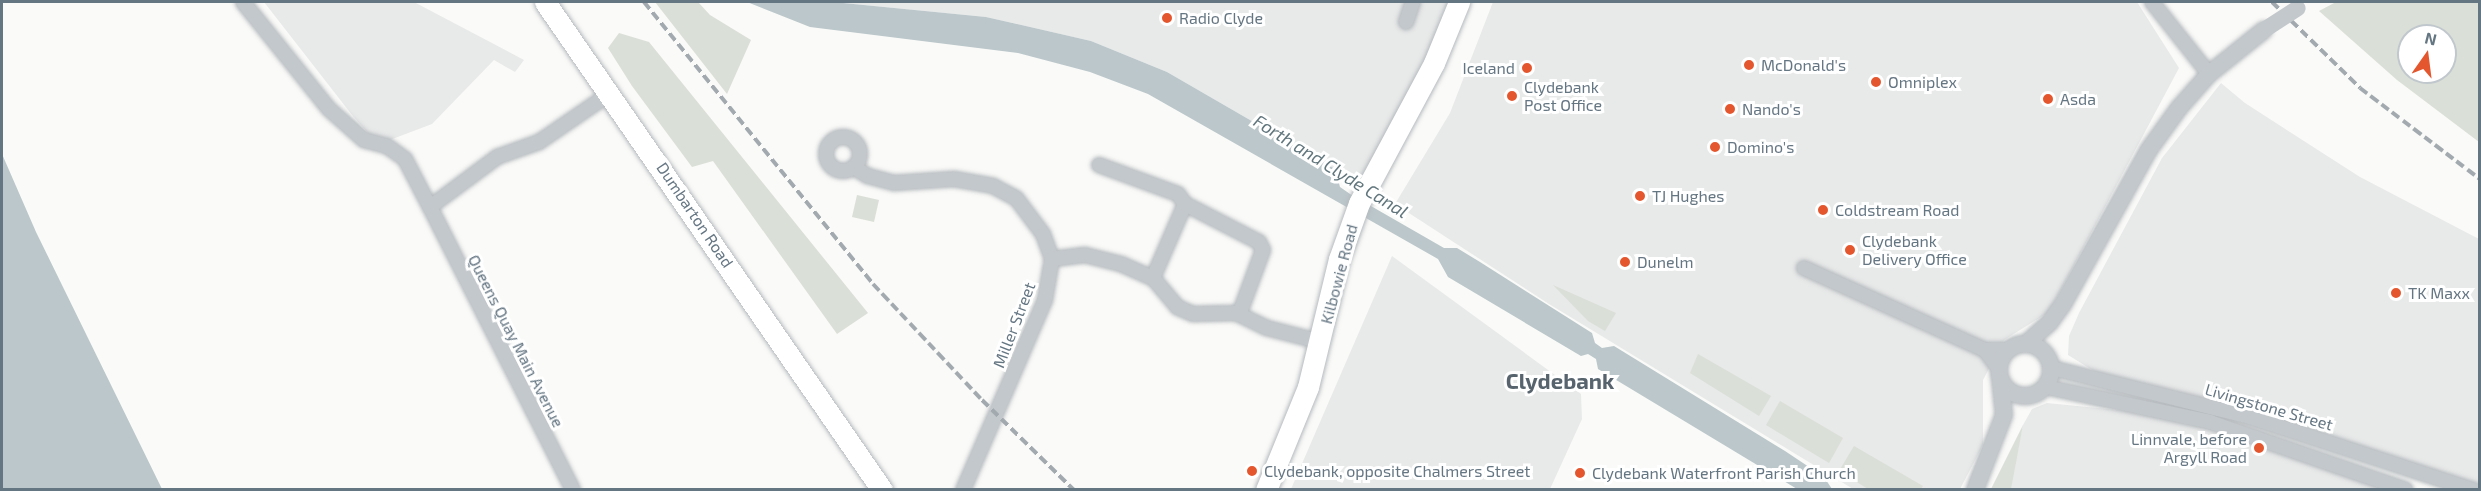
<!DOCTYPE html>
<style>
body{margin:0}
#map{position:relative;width:2481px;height:491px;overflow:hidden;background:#fafaf8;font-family:"Exo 2",sans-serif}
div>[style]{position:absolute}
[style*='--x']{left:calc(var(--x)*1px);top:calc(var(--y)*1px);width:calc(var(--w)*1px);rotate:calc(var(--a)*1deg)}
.built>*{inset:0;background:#e8e9e9}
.green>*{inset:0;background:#dadfd7}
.water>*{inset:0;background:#bbc7cb}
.roads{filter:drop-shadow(0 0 2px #b5babe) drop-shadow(0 0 2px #b5babe)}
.minor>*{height:14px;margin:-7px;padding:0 7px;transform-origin:7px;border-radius:7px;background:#c3c8cc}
.minor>.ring{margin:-7px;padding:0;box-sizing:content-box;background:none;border:14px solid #c3c8cc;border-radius:50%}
.tertiary>*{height:16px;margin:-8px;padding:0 8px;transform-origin:8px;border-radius:8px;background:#c3c8cc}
.tertiary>.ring{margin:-8px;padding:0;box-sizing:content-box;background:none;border:16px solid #c3c8cc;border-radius:50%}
.primary>*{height:21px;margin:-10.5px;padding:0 10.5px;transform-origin:10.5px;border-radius:10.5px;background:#fff}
.rail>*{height:4px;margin-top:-2px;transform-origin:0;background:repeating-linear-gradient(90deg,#a2aab0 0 9px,transparent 0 13.5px)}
.tertiary-bridge>*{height:16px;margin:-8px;padding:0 8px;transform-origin:8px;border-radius:8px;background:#c3c8cc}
.dots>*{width:16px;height:16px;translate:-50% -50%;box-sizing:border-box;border:3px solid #fff;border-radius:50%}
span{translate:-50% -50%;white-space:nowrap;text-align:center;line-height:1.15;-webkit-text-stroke:6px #fff;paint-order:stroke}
.poi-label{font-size:16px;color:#657683}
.left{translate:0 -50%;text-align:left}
.right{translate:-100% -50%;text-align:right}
.street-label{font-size:16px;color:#657683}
.water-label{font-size:18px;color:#60757c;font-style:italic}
.district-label{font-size:22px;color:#57646e;font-weight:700}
.frame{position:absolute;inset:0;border:3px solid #657683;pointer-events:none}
.north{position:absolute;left:2397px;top:24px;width:60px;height:60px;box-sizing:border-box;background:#fff;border:2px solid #c1c8cd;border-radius:50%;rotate:14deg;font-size:16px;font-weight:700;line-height:24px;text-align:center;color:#657683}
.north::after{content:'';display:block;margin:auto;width:21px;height:27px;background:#e4572e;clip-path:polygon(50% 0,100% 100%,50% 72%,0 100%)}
</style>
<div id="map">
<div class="built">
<i style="clip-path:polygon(264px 2px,414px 2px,524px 60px,515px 72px,494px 60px,432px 124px,387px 141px,370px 135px,352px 115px)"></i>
<i style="clip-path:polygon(833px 2px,1458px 2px,1369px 179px,1335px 169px,1167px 72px,1091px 41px,986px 17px)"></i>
<i style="clip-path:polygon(1493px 2px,2137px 2px,2179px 68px,2049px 312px,2004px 340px,1983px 380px,1983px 445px,1960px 489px,1853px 489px,1549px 304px,1395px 204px,1450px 113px)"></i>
<i style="clip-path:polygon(2221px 83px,2245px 103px,2360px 177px,2479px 239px,2479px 489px,2364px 453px,2118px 386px,2068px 355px,2069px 336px,2079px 313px,2162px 158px)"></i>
<i style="clip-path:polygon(1392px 256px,1581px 394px,1582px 419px,1550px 489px,1291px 489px)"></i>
<i style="clip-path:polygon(2047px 403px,2178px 416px,2406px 490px,2009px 490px,2023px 425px,2032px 409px)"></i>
</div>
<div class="green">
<i style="clip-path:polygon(655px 2px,698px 2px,710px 15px,751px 40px,727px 94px)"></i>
<i style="clip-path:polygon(evenodd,2336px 2px,2479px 2px,2479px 142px,2397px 80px,2319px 11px,2336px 2px,2409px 36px,2445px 36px,2445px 72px,2409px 72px,2409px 36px)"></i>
<i style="clip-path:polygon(619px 33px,649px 42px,868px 313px,837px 334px,713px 161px,692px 167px,632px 86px,608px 48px)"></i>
<i style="clip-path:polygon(857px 195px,879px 200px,874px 222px,852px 217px)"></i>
<i style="clip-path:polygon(1553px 285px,1616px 313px,1605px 331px,1588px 321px)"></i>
<i style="clip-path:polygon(1698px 354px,1771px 396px,1759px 416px,1690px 373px)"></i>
<i style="clip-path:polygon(1780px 401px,1843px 438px,1829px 463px,1766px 425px)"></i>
<i style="clip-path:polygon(2023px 425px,2011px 489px,1991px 489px)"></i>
<i style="clip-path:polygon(1854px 446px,1923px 486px,1921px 489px,1868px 489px,1839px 471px)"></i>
</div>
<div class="water">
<i style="clip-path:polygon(747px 2px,833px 2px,986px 17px,1091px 41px,1167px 72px,1335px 169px,1340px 187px,1350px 194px,1444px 248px,1457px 248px,1480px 262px,1592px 333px,1595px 343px,1602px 348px,1614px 346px,1785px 451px,1824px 477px,1832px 489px,1797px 489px,1598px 369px,1596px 359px,1588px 354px,1581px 356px,1448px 277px,1438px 259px,1148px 94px,1090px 72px,1018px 53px,810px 27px)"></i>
<i style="clip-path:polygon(2px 154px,36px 232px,162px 489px,2px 489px)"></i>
</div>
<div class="roads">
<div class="minor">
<i style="--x:243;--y:2;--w:137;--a:51.2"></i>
<i style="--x:329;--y:109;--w:47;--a:41.5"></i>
<i style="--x:364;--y:140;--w:24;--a:15"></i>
<i style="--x:387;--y:146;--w:22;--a:36"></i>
<i style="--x:405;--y:159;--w:54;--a:62.5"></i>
<i style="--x:430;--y:207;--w:84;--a:-36.7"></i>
<i style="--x:497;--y:157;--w:45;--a:-19.7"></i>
<i style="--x:539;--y:142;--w:85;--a:-34.4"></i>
<i style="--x:2152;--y:2;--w:92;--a:51.6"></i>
<i style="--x:1406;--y:22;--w:21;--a:-71"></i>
<i class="ring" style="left:826px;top:137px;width:20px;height:20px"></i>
<i style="--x:1099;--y:165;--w:84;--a:20.2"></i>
<i style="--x:1178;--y:194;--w:12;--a:55"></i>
<i style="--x:1185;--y:204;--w:81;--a:113.4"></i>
<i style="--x:855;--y:168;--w:15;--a:32"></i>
<i style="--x:868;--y:176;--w:27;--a:15"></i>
<i style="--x:894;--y:183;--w:60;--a:-3.8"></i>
<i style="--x:954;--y:179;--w:40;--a:10"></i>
<i style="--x:993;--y:186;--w:26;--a:28"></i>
<i style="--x:1016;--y:198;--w:45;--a:53.1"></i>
<i style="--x:1043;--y:234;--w:27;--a:70"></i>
<i style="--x:1052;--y:259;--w:42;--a:99.7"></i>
<i style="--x:1045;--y:300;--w:207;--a:113.3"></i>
<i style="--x:1185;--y:204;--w:83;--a:27.2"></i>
<i style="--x:1259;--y:242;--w:9;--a:63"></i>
<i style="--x:1263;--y:250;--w:69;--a:110.3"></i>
<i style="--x:430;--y:207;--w:317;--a:63.2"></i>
<i style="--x:1052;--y:259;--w:33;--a:-7"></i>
<i style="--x:1085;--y:255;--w:37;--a:14"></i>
<i style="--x:1121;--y:264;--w:35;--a:24"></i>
<i style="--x:1153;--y:278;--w:38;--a:50"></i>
<i style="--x:1177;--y:307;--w:17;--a:24"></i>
<i style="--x:1193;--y:314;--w:43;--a:-1.3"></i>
<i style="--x:1236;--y:313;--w:34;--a:26"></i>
<i style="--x:1267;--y:328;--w:56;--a:14.5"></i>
<i style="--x:1804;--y:268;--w:199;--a:24.4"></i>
<i style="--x:1985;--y:350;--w:22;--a:0"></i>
<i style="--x:1985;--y:350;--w:24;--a:54"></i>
<i style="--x:2052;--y:368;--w:204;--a:13.9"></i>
<i style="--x:2250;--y:417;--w:236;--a:18.1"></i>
<i style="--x:2046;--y:387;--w:168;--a:12"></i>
<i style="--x:2210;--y:422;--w:207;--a:19.1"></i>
</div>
<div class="tertiary">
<i style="--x:2027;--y:343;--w:31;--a:-42"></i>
<i style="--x:2050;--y:322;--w:22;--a:-54"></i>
<i style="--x:2063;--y:304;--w:175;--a:-60.9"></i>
<i style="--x:2148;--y:151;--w:53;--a:-54.2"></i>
<i style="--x:2179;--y:108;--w:45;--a:-48.6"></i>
<i style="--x:2209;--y:74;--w:70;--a:-38.7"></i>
<i class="ring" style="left:1999px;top:344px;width:36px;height:36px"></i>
<i style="--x:1975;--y:490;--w:80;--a:-68.9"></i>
<i style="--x:2004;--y:415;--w:36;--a:-96"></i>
</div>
<div class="primary">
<i style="--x:545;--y:2;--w:593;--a:55.37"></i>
<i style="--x:1266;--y:490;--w:111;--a:-67.8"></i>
<i style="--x:1308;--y:387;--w:132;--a:-76.4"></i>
<i style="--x:1339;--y:259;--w:59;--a:-70.3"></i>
<i style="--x:1359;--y:203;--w:159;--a:-61.8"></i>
<i style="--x:1434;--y:63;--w:66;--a:-67.7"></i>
</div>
</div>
<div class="rail">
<i style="--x:644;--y:2;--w:363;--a:50.9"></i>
<i style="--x:873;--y:284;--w:159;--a:46.8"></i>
<i style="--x:982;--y:400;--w:129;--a:44.4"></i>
<i style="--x:2272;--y:2;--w:123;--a:44.3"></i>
<i style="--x:2360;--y:88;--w:151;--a:37.2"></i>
</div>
<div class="tertiary-bridge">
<i style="--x:2264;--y:30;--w:40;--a:-32.9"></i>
</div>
<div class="dots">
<i style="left:1167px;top:18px;background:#e4572e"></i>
<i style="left:1749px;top:65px;background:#e4572e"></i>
<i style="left:1527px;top:68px;background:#e4572e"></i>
<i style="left:1876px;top:82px;background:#e4572e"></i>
<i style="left:1512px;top:96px;background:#e4572e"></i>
<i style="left:2048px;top:99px;background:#e4572e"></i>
<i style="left:1730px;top:109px;background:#e4572e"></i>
<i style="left:1715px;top:147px;background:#e4572e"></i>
<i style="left:1640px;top:196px;background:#e4572e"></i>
<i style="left:1823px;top:210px;background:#e4572e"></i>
<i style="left:1850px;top:250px;background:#e4572e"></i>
<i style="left:1625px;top:262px;background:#e4572e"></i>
<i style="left:2396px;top:293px;background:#e4572e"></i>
<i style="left:2259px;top:448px;background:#e4572e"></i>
<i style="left:1252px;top:471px;background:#e4572e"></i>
<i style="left:1580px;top:473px;background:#e4572e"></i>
</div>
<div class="poi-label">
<span class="left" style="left:1179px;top:18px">Radio Clyde</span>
<span class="left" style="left:1761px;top:65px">McDonald's</span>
<span class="right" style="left:1515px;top:68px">Iceland</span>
<span class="left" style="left:1888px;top:82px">Omniplex</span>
<span class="left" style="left:1524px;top:96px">Clydebank<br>Post Office</span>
<span class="left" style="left:2060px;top:99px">Asda</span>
<span class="left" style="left:1742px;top:109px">Nando's</span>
<span class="left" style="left:1727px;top:147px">Domino's</span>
<span class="left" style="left:1652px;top:196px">TJ Hughes</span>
<span class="left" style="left:1835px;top:210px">Coldstream Road</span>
<span class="left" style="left:1862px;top:250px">Clydebank<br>Delivery Office</span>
<span class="left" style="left:1637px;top:262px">Dunelm</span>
<span class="left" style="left:2408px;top:293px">TK Maxx</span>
<span class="right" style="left:2247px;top:448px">Linnvale, before<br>Argyll Road</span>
<span class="left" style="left:1264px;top:471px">Clydebank, opposite Chalmers Street</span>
<span class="left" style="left:1592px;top:473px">Clydebank Waterfront Parish Church</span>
</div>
<div class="street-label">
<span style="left:695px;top:215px;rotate:56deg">Dumbarton Road</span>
<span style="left:1339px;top:274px;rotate:-75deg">Kilbowie Road</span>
<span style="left:1014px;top:325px;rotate:-69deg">Miller Street</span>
<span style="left:516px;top:341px;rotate:63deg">Queens Quay Main Avenue</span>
<span style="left:2269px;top:407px;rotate:16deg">Livingstone Street</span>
</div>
<div class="water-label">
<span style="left:1331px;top:166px;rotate:32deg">Forth and Clyde Canal</span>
</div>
<div class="district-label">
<span style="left:1560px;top:381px">Clydebank</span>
</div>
<div class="frame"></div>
<div class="north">N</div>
</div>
